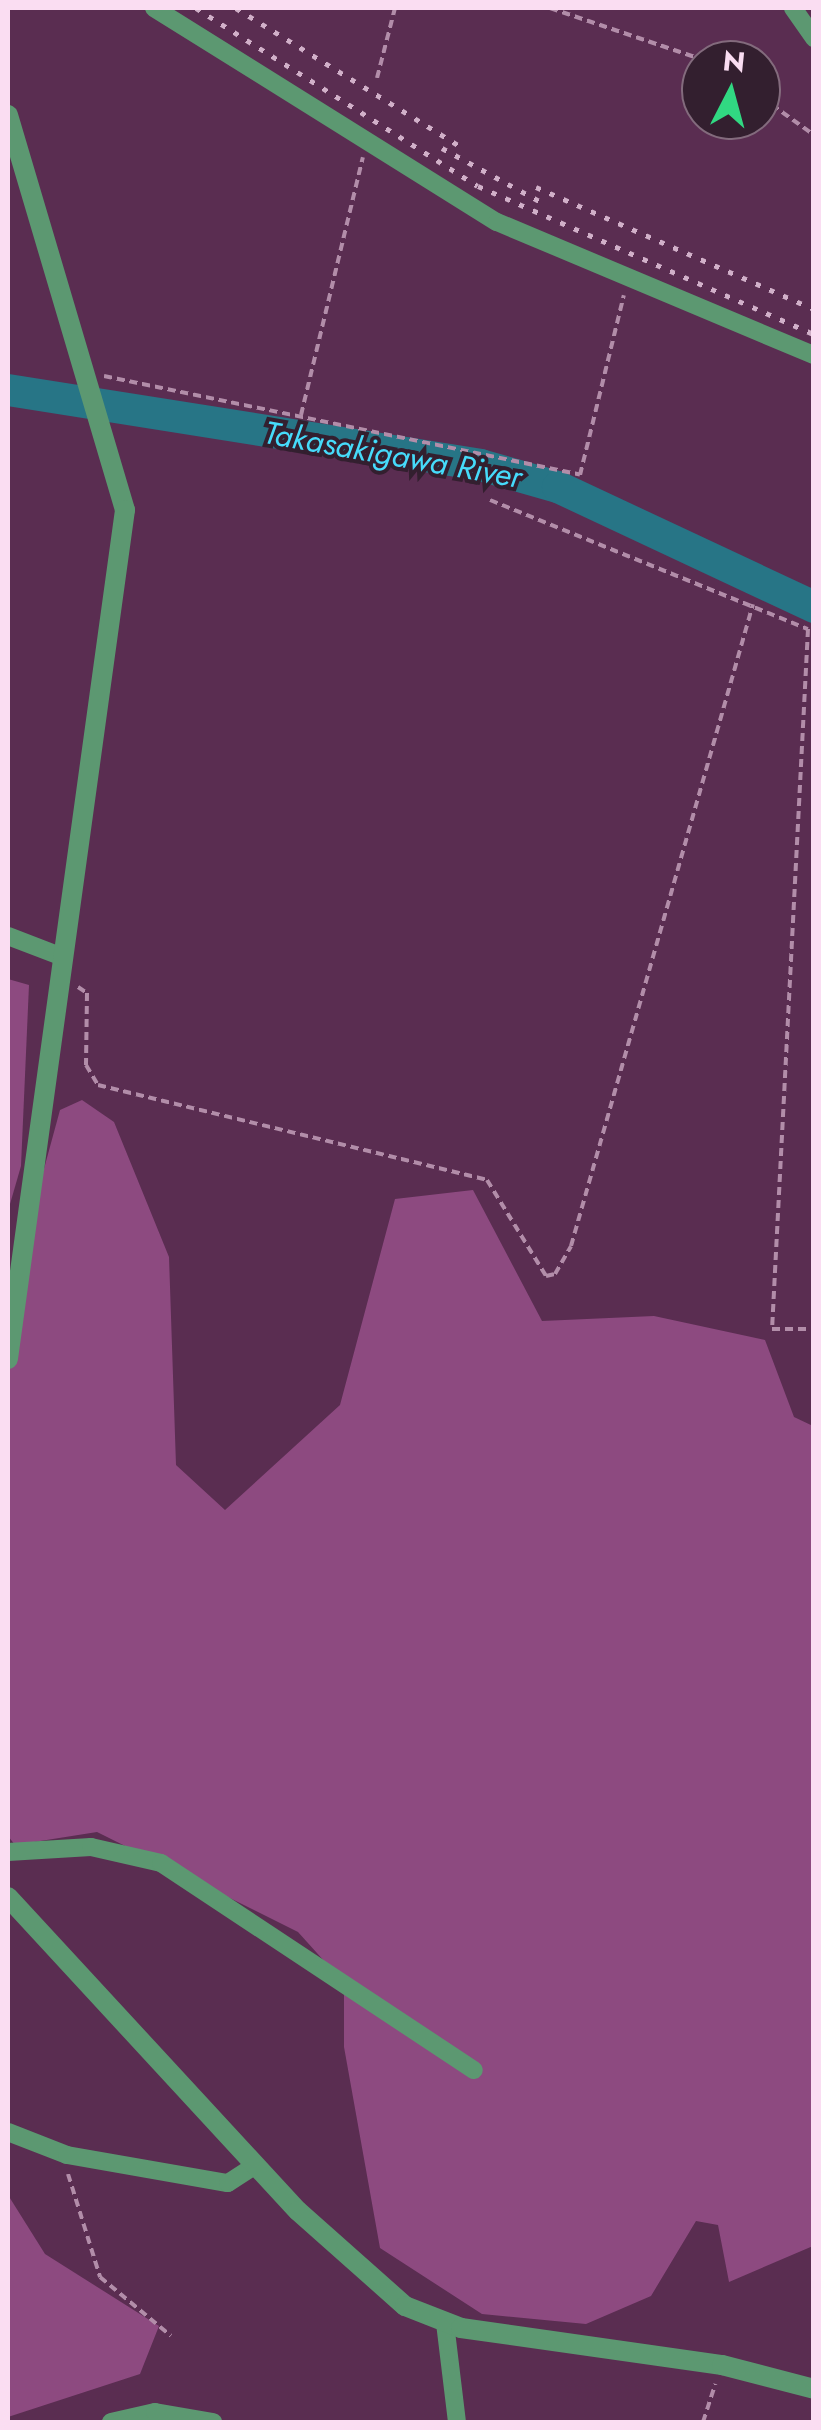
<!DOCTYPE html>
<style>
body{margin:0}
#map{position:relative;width:821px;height:2430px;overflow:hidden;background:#5a2d51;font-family:Jost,sans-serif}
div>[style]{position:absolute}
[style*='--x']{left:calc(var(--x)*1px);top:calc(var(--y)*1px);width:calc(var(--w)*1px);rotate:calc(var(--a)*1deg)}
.green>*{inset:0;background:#8d4a80}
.river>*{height:32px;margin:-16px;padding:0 16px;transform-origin:16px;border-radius:16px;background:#277586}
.path>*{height:4px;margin-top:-2px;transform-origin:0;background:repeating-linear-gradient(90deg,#b28da9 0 8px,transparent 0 13px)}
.minor>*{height:18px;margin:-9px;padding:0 9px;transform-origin:9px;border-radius:9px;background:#5c9871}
.tertiary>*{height:20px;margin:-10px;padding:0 10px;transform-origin:10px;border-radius:10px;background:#5c9871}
.rail>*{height:5px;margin-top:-2.5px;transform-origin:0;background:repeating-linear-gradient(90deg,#d1b0c9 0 5px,transparent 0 15px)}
span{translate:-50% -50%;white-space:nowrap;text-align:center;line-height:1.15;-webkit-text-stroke:8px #331f2f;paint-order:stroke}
.water-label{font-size:32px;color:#46dbfa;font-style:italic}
.frame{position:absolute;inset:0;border:10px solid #faddf2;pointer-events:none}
.north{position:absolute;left:681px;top:40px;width:100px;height:100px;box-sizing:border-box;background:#331f2f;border:2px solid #836b7d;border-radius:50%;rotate:6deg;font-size:28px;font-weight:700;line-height:40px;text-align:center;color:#faddf2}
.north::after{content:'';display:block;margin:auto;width:35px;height:45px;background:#31d882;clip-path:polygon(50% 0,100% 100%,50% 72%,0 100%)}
</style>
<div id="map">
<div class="green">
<i style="clip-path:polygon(8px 979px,29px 985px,21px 1166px,8px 1211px)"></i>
<i style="clip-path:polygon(82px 1100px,114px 1122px,169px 1257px,176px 1465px,225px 1510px,340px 1405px,395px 1199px,473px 1190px,542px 1321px,654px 1316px,765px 1340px,794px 1417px,813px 1426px,813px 2246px,729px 2282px,718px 2225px,696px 2221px,651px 2296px,586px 2324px,482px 2314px,380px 2248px,344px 2047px,344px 1983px,298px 1932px,97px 1832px,15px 1845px,8px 1836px,8px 1301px,60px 1110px)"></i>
<i style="clip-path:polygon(8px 2195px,45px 2254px,159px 2326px,140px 2374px,8px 2417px)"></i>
</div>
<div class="river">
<i style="--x:8;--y:390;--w:478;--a:9"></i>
<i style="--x:480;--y:465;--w:81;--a:15.8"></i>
<i style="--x:558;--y:487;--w:283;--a:25.1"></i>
</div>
<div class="path">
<i style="--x:550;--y:8;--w:163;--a:18.7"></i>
<i style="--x:377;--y:78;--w:72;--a:-75.6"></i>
<i style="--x:761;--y:97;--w:65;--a:35.6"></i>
<i style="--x:104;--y:376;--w:486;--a:11.7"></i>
<i style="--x:580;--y:475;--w:185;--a:-76.3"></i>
<i style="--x:301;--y:415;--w:265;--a:-76.5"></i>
<i style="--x:490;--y:500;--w:343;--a:22.1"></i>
<i style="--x:808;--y:629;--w:701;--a:92.94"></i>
<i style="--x:772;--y:1329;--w:42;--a:0"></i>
<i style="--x:78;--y:987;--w:11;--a:34"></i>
<i style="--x:87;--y:993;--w:72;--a:90.8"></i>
<i style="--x:86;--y:1065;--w:23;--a:59"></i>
<i style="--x:98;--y:1085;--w:400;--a:13.7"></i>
<i style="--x:487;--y:1180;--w:113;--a:58.4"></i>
<i style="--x:546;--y:1276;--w:9;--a:-13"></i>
<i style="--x:555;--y:1274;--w:32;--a:-60"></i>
<i style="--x:571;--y:1246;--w:667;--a:-74.17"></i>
<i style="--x:68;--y:2174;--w:108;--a:72.7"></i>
<i style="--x:100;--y:2277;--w:92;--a:39.7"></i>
<i style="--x:703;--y:2422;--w:40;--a:-72"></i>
</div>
<div class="minor">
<i style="--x:154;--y:8;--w:404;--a:32"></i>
<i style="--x:497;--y:222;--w:344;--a:22.8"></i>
<i style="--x:793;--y:8;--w:37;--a:55"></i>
<i style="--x:8;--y:936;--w:59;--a:20.9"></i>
<i style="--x:8;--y:1852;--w:83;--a:-3.4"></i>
<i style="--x:91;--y:1847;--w:72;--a:12.9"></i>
<i style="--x:161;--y:1863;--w:375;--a:33.5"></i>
<i style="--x:8;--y:2132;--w:63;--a:21.3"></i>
<i style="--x:67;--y:2155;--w:163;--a:9.9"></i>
<i style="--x:228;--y:2183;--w:33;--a:-33"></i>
<i style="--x:445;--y:2323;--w:100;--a:83.1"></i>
<i style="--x:111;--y:2422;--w:45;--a:-12.8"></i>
<i style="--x:155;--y:2412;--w:59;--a:9.8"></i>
</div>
<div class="tertiary">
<i style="--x:8;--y:115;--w:412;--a:73.5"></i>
<i style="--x:125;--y:510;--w:857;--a:97.85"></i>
<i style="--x:8;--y:1897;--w:427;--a:47.3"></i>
<i style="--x:298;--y:2211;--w:143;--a:41.6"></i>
<i style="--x:405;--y:2306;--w:60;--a:21.4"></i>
<i style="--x:461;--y:2328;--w:264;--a:8.1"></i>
<i style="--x:722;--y:2365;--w:95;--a:14.6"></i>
</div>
<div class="rail">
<i style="--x:196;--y:8;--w:333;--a:32.3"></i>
<i style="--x:478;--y:186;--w:367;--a:23.8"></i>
<i style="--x:236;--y:8;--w:264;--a:31.7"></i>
<i style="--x:442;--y:148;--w:115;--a:28.6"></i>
<i style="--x:536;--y:187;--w:304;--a:23.7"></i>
</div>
<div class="water-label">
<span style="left:393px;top:455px;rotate:10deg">Takasakigawa River</span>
</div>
<div class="frame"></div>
<div class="north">N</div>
</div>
